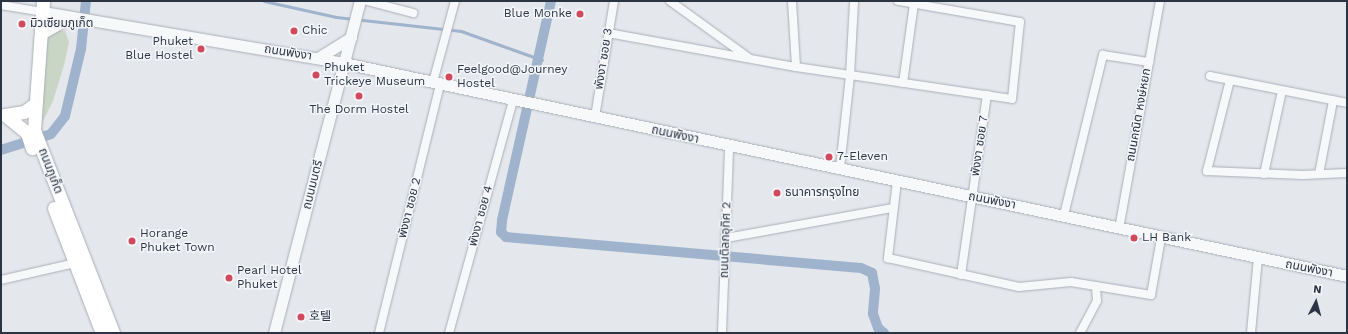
<!DOCTYPE html>
<meta charset="utf-8">
<style>
body{margin:0}
#map{position:relative;width:1348px;height:334px;overflow:hidden;background:#e4e7ec;font-family:"Work Sans","Noto Sans KR","Noto Sans Thai",sans-serif}
div>[style]{position:absolute}
[style*='--x']{left:calc(var(--x)*1px);top:calc(var(--y)*1px);width:calc(var(--w)*1px);rotate:calc(var(--a)*1deg)}
.green>*{inset:0;background:#c9d6c5}
.stream>*{height:3px;margin:-1.5px;padding:0 1.5px;transform-origin:1.5px;border-radius:1.5px;background:#9fb4cc}
.canal>*{height:10px;margin:-5px;padding:0 5px;transform-origin:5px;border-radius:5px;background:#9fb4cc}
.roads{filter:drop-shadow(0 0 1px #a9aeb7) drop-shadow(0 0 1px #a9aeb7)}
.minor>*{height:8px;margin:-4px;padding:0 4px;transform-origin:4px;border-radius:4px;background:#f7f8fa}
.tertiary>*{height:11px;margin:-5.5px;padding:0 5.5px;transform-origin:5.5px;border-radius:5.5px;background:#f7f8fa}
.primary>*{height:13px;margin:-6.5px;padding:0 6.5px;transform-origin:6.5px;border-radius:6.5px;background:#fff}
.dots>*{width:11px;height:11px;translate:-50% -50%;box-sizing:border-box;border:2px solid #f4f6f9;border-radius:50%}
span{translate:-50% -50%;white-space:nowrap;text-align:center;line-height:1.15;-webkit-text-stroke:3px #f4f6f9;paint-order:stroke}
.poi-label{font-size:12px;color:#2b3445}
.right{translate:-100% -50%;text-align:right}
.left{translate:0 -50%;text-align:left}
.street-label{font-size:12px;color:#2b3445}
.frame{position:absolute;inset:0;border:2px solid #2b3445;pointer-events:none}
.north{position:absolute;left:1296px;top:282px;width:40px;height:40px;-webkit-text-stroke:3px #f4f6f9;paint-order:stroke;rotate:6deg;font-size:11px;font-weight:700;line-height:16px;text-align:center;color:#2b3445}
.north::after{content:'';display:block;margin:auto;width:14px;height:18px;background:#2b3445;clip-path:polygon(50% 0,100% 100%,50% 72%,0 100%)}
</style>
<div id="map">
<div class="green">
<i style="clip-path:polygon(57px 31px,65px 31px,69px 42px,64px 65px,53px 101px,43px 121px,35px 129px,47px 34px)"></i>
</div>
<div class="stream">
<i style="--x:264;--y:1;--w:74;--a:12.5"></i>
<i style="--x:336;--y:17;--w:126;--a:6.4"></i>
<i style="--x:461;--y:31;--w:86;--a:19.7"></i>
</div>
<div class="canal">
<i style="--x:551;--y:1;--w:225;--a:102.6"></i>
<i style="--x:502;--y:221;--w:11;--a:95"></i>
<i style="--x:501;--y:232;--w:7;--a:45"></i>
<i style="--x:506;--y:237;--w:356;--a:5"></i>
<i style="--x:861;--y:268;--w:12;--a:24"></i>
<i style="--x:872;--y:273;--w:16;--a:79"></i>
<i style="--x:875;--y:289;--w:25;--a:95"></i>
<i style="--x:873;--y:314;--w:15;--a:70"></i>
<i style="--x:878;--y:328;--w:8;--a:40"></i>
<i style="--x:1;--y:150;--w:52;--a:-17.7"></i>
<i style="--x:51;--y:134;--w:23;--a:-52"></i>
<i style="--x:65;--y:116;--w:69;--a:-76.6"></i>
<i style="--x:81;--y:49;--w:48;--a:-84.1"></i>
</div>
<div class="roads">
<div class="minor">
<i style="--x:367;--y:1;--w:48;--a:14.6"></i>
<i style="--x:670;--y:1;--w:97;--a:35.8"></i>
<i style="--x:792;--y:1;--w:66;--a:86.5"></i>
<i style="--x:1;--y:5;--w:43;--a:9.5"></i>
<i style="--x:608;--y:33;--w:191;--a:10.3"></i>
<i style="--x:796;--y:67;--w:218;--a:8.4"></i>
<i style="--x:1012;--y:99;--w:77;--a:-84.1"></i>
<i style="--x:1020;--y:22;--w:124;--a:-170.2"></i>
<i style="--x:1210;--y:76;--w:140;--a:11.1"></i>
<i style="--x:1230;--y:80;--w:94;--a:104.2"></i>
<i style="--x:1207;--y:171;--w:96;--a:2.4"></i>
<i style="--x:1303;--y:175;--w:44;--a:-2.6"></i>
<i style="--x:433;--y:82;--w:84;--a:-74.8"></i>
<i style="--x:903;--y:83;--w:80;--a:-82.1"></i>
<i style="--x:595;--y:117;--w:118;--a:-80.7"></i>
<i style="--x:840;--y:168;--w:93;--a:-83.8"></i>
<i style="--x:850;--y:76;--w:75;--a:-86.9"></i>
<i style="--x:1264;--y:174;--w:85;--a:-77.8"></i>
<i style="--x:1319;--y:174;--w:74;--a:-79.1"></i>
<i style="--x:897;--y:181;--w:78;--a:96.7"></i>
<i style="--x:888;--y:258;--w:134;--a:12.5"></i>
<i style="--x:1019;--y:287;--w:52;--a:-5.5"></i>
<i style="--x:1071;--y:282;--w:81;--a:9.2"></i>
<i style="--x:1151;--y:295;--w:58;--a:-80"></i>
<i style="--x:1064;--y:215;--w:165;--a:-76.3"></i>
<i style="--x:1103;--y:55;--w:47;--a:8.7"></i>
<i style="--x:1119;--y:229;--w:232;--a:-79.8"></i>
<i style="--x:726;--y:238;--w:170;--a:-10.2"></i>
<i style="--x:961;--y:275;--w:182;--a:-81.8"></i>
<i style="--x:1;--y:280;--w:76;--a:-12.9"></i>
<i style="--x:379;--y:333;--w:256;--a:-76.2"></i>
<i style="--x:449;--y:333;--w:242;--a:-74.6"></i>
<i style="--x:722;--y:333;--w:186;--a:-87.8"></i>
<i style="--x:1080;--y:333;--w:36;--a:-62"></i>
<i style="--x:1097;--y:301;--w:15;--a:-94"></i>
<i style="--x:1251;--y:333;--w:75;--a:-84.7"></i>
</div>
<div class="tertiary">
<i style="--x:43;--y:12;--w:305;--a:9.6"></i>
<i style="--x:344;--y:63;--w:1025;--a:11.99"></i>
<i style="--x:41;--y:34;--w:34;--a:-30"></i>
<i style="--x:318;--y:58;--w:39;--a:-32"></i>
<i style="--x:274;--y:333;--w:343;--a:-75.5"></i>
</div>
<div class="primary">
<i style="--x:43;--y:1;--w:129;--a:94"></i>
<i style="--x:34;--y:130;--w:218;--a:68.7"></i>
<i style="--x:5;--y:115;--w:28;--a:39"></i>
<i style="--x:27;--y:133;--w:16;--a:72"></i>
<i style="--x:5;--y:115;--w:19;--a:-9"></i>
<i style="--x:24;--y:112;--w:14;--a:-36"></i>
<i style="--x:54;--y:208;--w:134;--a:69"></i>
</div>
</div>
<div class="dots">
<i style="left:580px;top:14px;background:#d1495b"></i>
<i style="left:22px;top:24px;background:#d1495b"></i>
<i style="left:294px;top:31px;background:#d1495b"></i>
<i style="left:201px;top:49px;background:#d1495b"></i>
<i style="left:316px;top:75px;background:#d1495b"></i>
<i style="left:449px;top:77px;background:#d1495b"></i>
<i style="left:359px;top:96px;background:#d1495b"></i>
<i style="left:829px;top:157px;background:#d1495b"></i>
<i style="left:777px;top:193px;background:#d1495b"></i>
<i style="left:1134px;top:238px;background:#d1495b"></i>
<i style="left:132px;top:241px;background:#d1495b"></i>
<i style="left:229px;top:278px;background:#d1495b"></i>
<i style="left:301px;top:317px;background:#d1495b"></i>
</div>
<div class="poi-label">
<span class="right" style="left:572px;top:14px">Blue Monke</span>
<span class="left" style="left:30px;top:24px">มิวเซียมภูเก็ต</span>
<span class="left" style="left:302px;top:31px">Chic</span>
<span class="right" style="left:193px;top:49px">Phuket<br>Blue Hostel</span>
<span class="left" style="left:324px;top:75px">Phuket<br>Trickeye Museum</span>
<span class="left" style="left:457px;top:77px">Feelgood@Journey<br>Hostel</span>
<span style="left:359px;top:110px">The Dorm Hostel</span>
<span class="left" style="left:837px;top:157px">7-Eleven</span>
<span class="left" style="left:785px;top:193px">ธนาคารกรุงไทย</span>
<span class="left" style="left:140px;top:241px">Horange<br>Phuket Town</span>
<span class="left" style="left:1142px;top:238px">LH Bank</span>
<span class="left" style="left:237px;top:278px">Pearl Hotel<br>Phuket</span>
<span class="left" style="left:309px;top:317px">호텔</span>
</div>
<div class="street-label">
<span style="left:288px;top:53px;rotate:9deg">ถนนพังงา</span>
<span style="left:604px;top:59px;rotate:-81deg">พังงา ซอย 3</span>
<span style="left:1139px;top:115px;rotate:-80deg">ถนนคณิต หงษ์หยก</span>
<span style="left:675px;top:135px;rotate:12deg">ถนนพังงา</span>
<span style="left:980px;top:146px;rotate:-82deg">พังงา ซอย 7</span>
<span style="left:50px;top:171px;rotate:69deg">ถนนภูเก็ต</span>
<span style="left:313px;top:185px;rotate:-76deg">ถนนมนตรี</span>
<span style="left:992px;top:201px;rotate:11deg">ถนนพังงา</span>
<span style="left:410px;top:208px;rotate:-76deg">พังงา ซอย 2</span>
<span style="left:481px;top:216px;rotate:-75deg">พังงา ซอย 4</span>
<span style="left:726px;top:240px;rotate:-88deg">ถนนติลกอุทิศ 2</span>
<span style="left:1309px;top:269px;rotate:11deg">ถนนพังงา</span>
</div>
<div class="frame"></div>
<div class="north">N</div>
</div>
